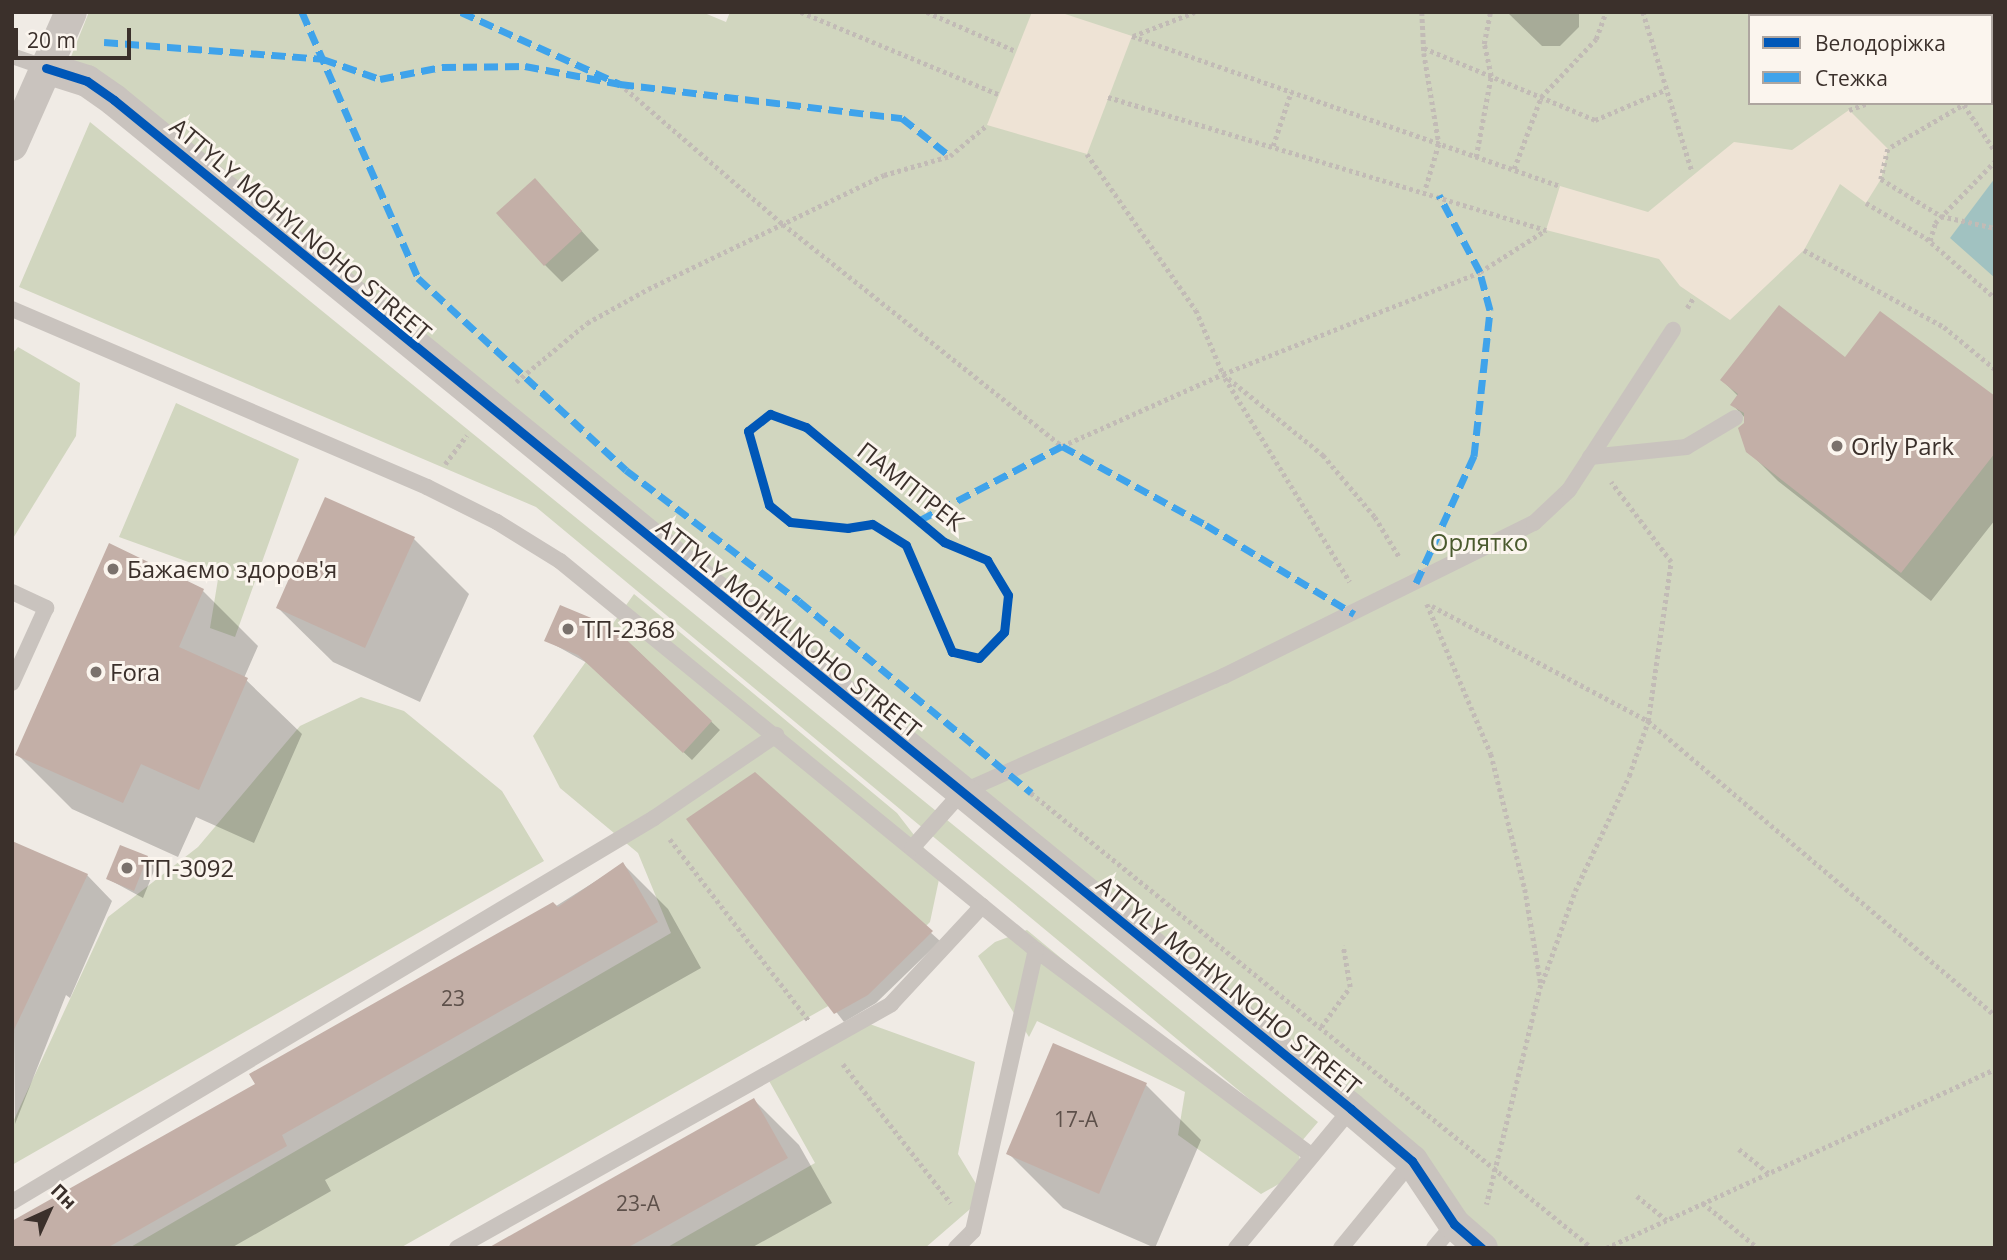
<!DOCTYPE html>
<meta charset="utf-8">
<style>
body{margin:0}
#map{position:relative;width:2007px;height:1260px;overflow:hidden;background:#f0ebe5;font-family:"Open Sans",sans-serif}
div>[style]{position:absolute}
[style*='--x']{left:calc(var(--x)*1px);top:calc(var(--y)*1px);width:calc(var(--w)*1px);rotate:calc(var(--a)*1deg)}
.green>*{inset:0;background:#d1d6bf}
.plaza>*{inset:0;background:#eee3d5}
.water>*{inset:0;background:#a1c2c1}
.shadow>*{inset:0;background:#0003}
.building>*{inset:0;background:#c3afa7}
.path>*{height:4.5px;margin-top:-2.25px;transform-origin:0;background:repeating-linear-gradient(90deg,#c2bbb6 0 3.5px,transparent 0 7px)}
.service>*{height:16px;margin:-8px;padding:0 8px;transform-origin:8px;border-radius:8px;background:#c9c3be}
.minor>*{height:32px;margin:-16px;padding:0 16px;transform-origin:16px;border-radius:16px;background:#c9c3be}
.quiet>*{height:7px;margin-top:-3.5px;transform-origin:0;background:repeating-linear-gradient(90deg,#3fa3eb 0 14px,transparent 0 21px)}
.cycleway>*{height:9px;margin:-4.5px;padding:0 4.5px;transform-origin:4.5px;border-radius:4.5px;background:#0057b8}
.dots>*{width:19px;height:19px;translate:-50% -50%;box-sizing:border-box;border:4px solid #fbf5ee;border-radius:50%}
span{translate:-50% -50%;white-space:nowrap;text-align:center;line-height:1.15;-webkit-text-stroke:6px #fbf5ee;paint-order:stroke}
.number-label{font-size:21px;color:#5d504a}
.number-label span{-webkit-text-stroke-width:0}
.street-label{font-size:24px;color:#3b302b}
.poi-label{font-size:24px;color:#3b302b}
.left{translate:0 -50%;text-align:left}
.park-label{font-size:24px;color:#4a5a2e}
.frame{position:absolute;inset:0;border:14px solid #3b302b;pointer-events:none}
.legend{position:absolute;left:1748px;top:14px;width:245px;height:91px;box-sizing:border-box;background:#fbf5ee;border:2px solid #aea6a0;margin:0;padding:9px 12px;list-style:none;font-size:21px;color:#3b302b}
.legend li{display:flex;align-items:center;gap:14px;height:35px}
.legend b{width:35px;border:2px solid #aea6a0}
.north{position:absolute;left:14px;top:1176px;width:70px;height:70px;-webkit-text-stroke:5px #fbf5ee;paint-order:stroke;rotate:45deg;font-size:19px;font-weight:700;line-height:28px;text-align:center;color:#3b302b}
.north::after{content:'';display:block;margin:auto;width:24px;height:32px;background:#3b302b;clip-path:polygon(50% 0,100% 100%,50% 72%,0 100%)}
.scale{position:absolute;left:14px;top:28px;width:117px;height:32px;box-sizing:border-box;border:4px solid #3b302b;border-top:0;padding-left:9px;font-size:21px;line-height:24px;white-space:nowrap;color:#3b302b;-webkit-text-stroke:5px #fbf5ee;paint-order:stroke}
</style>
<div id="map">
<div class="green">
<i style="clip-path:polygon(evenodd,89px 12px,702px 12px,726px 22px,730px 12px,1995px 12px,1995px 1248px,1487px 1248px,1415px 1158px,66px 69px,89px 12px,1750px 16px,1991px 16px,1991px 103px,1750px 103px,1750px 16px)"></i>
<i style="clip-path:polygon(90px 122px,1318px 1122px,1301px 1142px,536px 507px,19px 287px)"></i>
<i style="clip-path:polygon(18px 347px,80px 383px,76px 436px,12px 540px,12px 354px)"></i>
<i style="clip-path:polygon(176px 403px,299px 459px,235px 637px,210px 628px,219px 573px,119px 537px)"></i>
<i style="clip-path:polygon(634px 594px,897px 813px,941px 870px,930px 922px,869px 983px,400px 1248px,129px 1248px,671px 933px,638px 853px,560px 788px,533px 736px)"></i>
<i style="clip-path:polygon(361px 697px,404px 711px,502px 791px,544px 861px,12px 1165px,12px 1124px,108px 917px,198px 847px,300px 726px)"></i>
<i style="clip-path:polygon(1027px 930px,1299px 1155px,1302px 1171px,1261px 1194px,1178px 1135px,1185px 1092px,1037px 1021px,1029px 1037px,978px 956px,995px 942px)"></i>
<i style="clip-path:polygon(853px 1018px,975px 1062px,958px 1154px,984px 1197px,925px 1248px,666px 1248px,815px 1163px,768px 1079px)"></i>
</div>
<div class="plaza">
<i style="clip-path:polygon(1032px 12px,1059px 12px,1132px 36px,1087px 154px,987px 125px)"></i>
<i style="clip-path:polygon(1849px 110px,1888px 149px,1881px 179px,1866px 203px,1840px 184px,1804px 250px,1730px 320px,1680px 286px,1659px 259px,1546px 230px,1560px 186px,1648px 212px,1734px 142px,1792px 150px)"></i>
</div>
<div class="water">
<i style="clip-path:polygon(1995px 178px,1995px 278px,1950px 238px)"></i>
</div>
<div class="shadow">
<i style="clip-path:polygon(1507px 12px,1579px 12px,1579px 27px,1560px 46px,1542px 46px)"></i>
<i style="clip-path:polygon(535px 180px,599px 250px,562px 282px,545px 265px)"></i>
<i style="clip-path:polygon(1846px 360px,1995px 399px,1995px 520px,1931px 601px,1778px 481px,1748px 451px,1746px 419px,1732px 404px,1738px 396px,1722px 380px)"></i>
<i style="clip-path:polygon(414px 539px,469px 594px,420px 702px,333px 662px,278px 608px)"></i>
<i style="clip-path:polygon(203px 591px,258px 646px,244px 678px,302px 734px,254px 843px,196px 817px,178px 857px,72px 809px,17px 754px)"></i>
<i style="clip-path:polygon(561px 607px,618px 632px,720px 730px,692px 760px,589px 664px,546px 640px)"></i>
<i style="clip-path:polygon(755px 774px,940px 941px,876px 1003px,844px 1022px,688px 820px)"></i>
<i style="clip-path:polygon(12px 843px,87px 875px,112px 901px,70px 998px,66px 995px,15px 1124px)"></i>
<i style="clip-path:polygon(147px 858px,156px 866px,143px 898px,108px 879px)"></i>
<i style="clip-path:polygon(623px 864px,668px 909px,701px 968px,325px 1180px,331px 1191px,231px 1248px,12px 1248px)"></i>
<i style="clip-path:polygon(1146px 1085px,1201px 1140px,1155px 1248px,1063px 1208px,1008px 1153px)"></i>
<i style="clip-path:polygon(754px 1100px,799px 1145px,832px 1203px,751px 1248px,491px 1248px)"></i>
</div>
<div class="building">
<i style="clip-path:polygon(535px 178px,582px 231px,544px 266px,496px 213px)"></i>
<i style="clip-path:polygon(1779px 305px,1845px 357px,1880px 311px,1995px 396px,1995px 453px,1901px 573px,1746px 452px,1738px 428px,1744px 423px,1744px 413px,1730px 405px,1738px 394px,1720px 380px)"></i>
<i style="clip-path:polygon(325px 497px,415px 537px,365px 648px,276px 608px)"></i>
<i style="clip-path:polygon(109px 543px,204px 589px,179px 647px,248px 678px,199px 790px,141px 764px,123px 803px,15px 755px)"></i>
<i style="clip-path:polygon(560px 605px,613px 627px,712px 721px,683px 753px,578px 655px,544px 641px)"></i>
<i style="clip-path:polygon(755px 772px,933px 931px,868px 995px,834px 1014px,686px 819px)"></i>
<i style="clip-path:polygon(12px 841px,88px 874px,12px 1034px)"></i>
<i style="clip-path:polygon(120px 845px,148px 856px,134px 891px,106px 879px)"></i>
<i style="clip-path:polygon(623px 862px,658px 922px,282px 1135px,287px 1146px,107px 1248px,12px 1248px,12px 1221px,255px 1084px,249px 1074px,553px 902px,558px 907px)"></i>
<i style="clip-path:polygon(1053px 1043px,1147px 1083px,1099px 1194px,1006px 1154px)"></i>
<i style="clip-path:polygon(754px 1098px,788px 1158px,627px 1248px,488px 1248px)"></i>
</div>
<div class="path">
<i style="--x:801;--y:12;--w:216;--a:22.6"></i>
<i style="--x:927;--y:12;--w:97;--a:23.7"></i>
<i style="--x:1422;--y:12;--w:41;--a:87.2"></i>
<i style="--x:1424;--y:53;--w:92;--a:80.6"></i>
<i style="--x:1439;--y:144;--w:49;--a:106.6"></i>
<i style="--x:1643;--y:12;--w:166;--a:72.9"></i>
<i style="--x:1941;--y:16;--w:5;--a:-53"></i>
<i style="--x:1132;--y:36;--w:454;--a:19.3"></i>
<i style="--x:1133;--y:36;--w:66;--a:-21.2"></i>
<i style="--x:1991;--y:41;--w:4;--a:-27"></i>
<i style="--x:1424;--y:48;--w:186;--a:22.8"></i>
<i style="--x:1595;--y:120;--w:76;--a:-23.2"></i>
<i style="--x:620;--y:84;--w:215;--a:40.7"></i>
<i style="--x:783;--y:224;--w:357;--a:38.5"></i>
<i style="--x:1062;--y:446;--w:176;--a:-24.1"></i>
<i style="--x:1223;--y:374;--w:277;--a:-21.6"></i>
<i style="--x:1480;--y:272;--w:78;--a:-32.5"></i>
<i style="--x:1991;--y:90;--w:4;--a:-27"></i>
<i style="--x:1108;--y:97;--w:458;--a:16.9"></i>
<i style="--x:1967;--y:103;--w:91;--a:149.8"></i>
<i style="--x:1888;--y:149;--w:31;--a:103"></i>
<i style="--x:1881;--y:179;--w:70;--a:31.7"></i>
<i style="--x:1941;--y:216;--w:55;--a:12.5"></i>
<i style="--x:1964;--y:105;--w:55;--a:56"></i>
<i style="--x:1849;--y:110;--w:20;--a:-20"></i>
<i style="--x:1273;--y:146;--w:57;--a:-71.6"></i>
<i style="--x:1087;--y:154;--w:190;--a:55.1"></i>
<i style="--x:1196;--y:310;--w:69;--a:67.1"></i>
<i style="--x:1223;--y:374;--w:129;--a:39"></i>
<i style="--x:1323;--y:455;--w:81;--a:50"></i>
<i style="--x:1375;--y:517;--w:48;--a:58.6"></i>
<i style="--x:1476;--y:157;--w:82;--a:-79.5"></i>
<i style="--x:1491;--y:76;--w:33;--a:-102"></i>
<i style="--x:1484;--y:44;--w:33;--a:-79"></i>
<i style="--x:1514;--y:169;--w:77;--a:-69.4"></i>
<i style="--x:1541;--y:97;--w:80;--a:-46.5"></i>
<i style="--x:1596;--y:39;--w:29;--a:-70"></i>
<i style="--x:1866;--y:203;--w:69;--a:30.3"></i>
<i style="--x:1926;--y:238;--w:91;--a:41"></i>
<i style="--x:1930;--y:241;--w:19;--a:-74"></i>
<i style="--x:1935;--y:223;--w:86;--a:-45.9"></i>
<i style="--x:1804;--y:250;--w:160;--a:28.8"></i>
<i style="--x:1944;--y:327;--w:66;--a:39.5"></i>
<i style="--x:1687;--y:308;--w:13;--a:-58"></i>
<i style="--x:1225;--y:378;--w:239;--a:58.5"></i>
<i style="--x:516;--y:382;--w:92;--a:-39.7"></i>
<i style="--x:587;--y:323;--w:70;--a:-29.1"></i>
<i style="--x:648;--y:289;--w:262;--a:-25.8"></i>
<i style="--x:884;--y:175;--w:69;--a:-16.1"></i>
<i style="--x:950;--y:156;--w:48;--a:-40"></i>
<i style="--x:445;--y:464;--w:36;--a:-53"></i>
<i style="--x:1427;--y:604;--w:163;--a:66.9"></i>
<i style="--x:1491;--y:754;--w:139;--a:75.9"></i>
<i style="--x:1525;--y:889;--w:97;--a:80.5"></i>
<i style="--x:1541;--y:985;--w:226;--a:103.9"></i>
<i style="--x:1432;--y:606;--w:245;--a:28"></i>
<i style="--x:1648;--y:721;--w:455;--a:40.3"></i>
<i style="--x:1031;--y:793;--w:722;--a:39.04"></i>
<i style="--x:670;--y:839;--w:229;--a:52.6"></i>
<i style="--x:1542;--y:983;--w:98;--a:-70.3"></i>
<i style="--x:1575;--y:891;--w:127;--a:-64.8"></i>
<i style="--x:1629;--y:776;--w:58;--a:-70.9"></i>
<i style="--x:1648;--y:721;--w:161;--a:-81.8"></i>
<i style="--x:1671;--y:562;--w:100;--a:-126.9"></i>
<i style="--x:1321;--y:1027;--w:49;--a:-54.1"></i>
<i style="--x:1350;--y:987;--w:42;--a:-99.7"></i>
<i style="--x:843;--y:1064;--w:176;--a:52.2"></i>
<i style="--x:1739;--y:1149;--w:38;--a:39"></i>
<i style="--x:1637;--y:1196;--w:38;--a:39"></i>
<i style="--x:1703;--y:1203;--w:71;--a:39.3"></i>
<i style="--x:1606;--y:1248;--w:428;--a:-24.7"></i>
</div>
<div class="service">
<i style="--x:12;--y:56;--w:36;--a:19"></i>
<i style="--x:12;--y:309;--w:452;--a:23.2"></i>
<i style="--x:427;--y:487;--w:78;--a:26.6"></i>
<i style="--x:497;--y:522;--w:74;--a:31.8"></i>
<i style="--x:560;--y:561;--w:615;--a:39.26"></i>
<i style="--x:1036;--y:950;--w:344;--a:36.7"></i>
<i style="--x:1590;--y:457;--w:97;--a:-5.9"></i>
<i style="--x:1686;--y:447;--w:57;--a:-30.6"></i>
<i style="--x:12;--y:592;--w:38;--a:25"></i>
<i style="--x:46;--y:608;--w:82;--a:114.4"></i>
<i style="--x:912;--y:848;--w:75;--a:-48.2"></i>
<i style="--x:962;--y:792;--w:287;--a:-23.9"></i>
<i style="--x:1224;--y:676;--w:346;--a:-26.3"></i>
<i style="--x:1534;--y:523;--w:48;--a:-43.3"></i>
<i style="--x:1569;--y:490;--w:191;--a:-57"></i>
<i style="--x:12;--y:1202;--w:748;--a:-30.88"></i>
<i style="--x:654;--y:818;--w:148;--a:-34.2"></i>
<i style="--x:457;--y:1248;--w:498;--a:-29.3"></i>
<i style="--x:891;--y:1004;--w:134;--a:-47.1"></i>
<i style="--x:956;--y:1248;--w:24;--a:-45"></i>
<i style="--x:973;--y:1231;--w:288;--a:-77.4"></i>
<i style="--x:1236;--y:1248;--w:180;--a:-50.4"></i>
<i style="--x:1341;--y:1248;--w:112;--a:-50.8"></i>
<i style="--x:1434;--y:1248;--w:31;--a:-50"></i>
</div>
<div class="minor">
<i style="--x:46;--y:68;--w:43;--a:17.6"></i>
<i style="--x:87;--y:81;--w:33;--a:35"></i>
<i style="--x:114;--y:100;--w:1596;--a:39.2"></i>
<i style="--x:1351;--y:1109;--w:80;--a:40.4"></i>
<i style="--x:1412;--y:1161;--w:76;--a:56.3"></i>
<i style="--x:1454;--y:1224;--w:37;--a:41"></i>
<i style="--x:12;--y:145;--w:145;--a:-66.1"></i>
</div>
<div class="quiet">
<i style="--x:302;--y:12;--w:290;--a:66.4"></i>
<i style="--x:418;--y:278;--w:283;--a:42.7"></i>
<i style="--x:626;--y:470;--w:217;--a:37.1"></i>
<i style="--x:799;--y:601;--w:301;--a:39.5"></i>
<i style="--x:461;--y:12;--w:175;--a:24.4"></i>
<i style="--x:620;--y:84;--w:284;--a:6.9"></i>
<i style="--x:902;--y:118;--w:61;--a:38.4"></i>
<i style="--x:104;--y:42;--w:220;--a:4.4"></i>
<i style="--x:323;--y:59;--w:60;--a:19.3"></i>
<i style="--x:380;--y:79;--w:63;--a:-11"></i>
<i style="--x:442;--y:67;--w:83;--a:-0.7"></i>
<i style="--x:525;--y:66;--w:97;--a:10.7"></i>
<i style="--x:920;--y:520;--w:160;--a:-27.5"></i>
<i style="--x:1062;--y:446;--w:164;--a:28.7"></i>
<i style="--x:1206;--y:525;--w:173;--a:31"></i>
<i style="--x:1416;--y:583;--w:140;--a:-65.5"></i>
<i style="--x:1474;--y:456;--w:147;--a:-83.7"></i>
<i style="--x:1490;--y:310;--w:39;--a:-105"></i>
<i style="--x:1480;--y:272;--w:87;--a:-118"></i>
</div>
<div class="cycleway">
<i style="--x:46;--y:68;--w:43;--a:17.6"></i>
<i style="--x:87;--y:81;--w:33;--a:35"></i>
<i style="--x:114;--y:100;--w:1596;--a:39.2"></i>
<i style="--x:1351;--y:1109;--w:80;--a:40.4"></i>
<i style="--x:1412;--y:1161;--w:76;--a:56.3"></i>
<i style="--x:1454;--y:1224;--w:37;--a:41"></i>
<i style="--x:770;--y:414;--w:38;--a:20"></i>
<i style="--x:806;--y:427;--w:180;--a:39.8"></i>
<i style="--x:944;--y:542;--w:47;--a:22.7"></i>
<i style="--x:987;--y:560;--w:41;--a:59"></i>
<i style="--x:1008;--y:595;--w:37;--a:96"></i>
<i style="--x:1004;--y:632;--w:36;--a:134"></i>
<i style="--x:979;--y:658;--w:28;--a:-167"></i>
<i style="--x:952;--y:652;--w:116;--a:-113.3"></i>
<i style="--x:906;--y:545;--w:40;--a:-148"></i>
<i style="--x:872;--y:524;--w:24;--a:171"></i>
<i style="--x:848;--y:528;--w:58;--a:-174.1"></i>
<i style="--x:790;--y:522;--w:27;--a:-141"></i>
<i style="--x:769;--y:505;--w:77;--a:-105.8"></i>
<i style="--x:748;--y:431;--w:28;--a:-38"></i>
</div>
<div class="dots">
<i style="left:1837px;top:446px;background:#7a716c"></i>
<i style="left:113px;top:569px;background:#7a716c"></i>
<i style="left:568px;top:629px;background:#7a716c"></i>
<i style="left:96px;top:672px;background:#7a716c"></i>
<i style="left:127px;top:868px;background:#7a716c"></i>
</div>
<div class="number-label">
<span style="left:453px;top:998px">23</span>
<span style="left:1076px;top:1119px">17-А</span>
<span style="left:638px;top:1203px">23-А</span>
</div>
<div class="street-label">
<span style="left:301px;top:229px;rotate:40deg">ATTYLY MOHYLNOHO STREET</span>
<span style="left:911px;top:486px;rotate:38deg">ПАМПТРЕК</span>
<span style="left:789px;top:628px;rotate:39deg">ATTYLY MOHYLNOHO STREET</span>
<span style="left:1229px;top:985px;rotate:39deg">ATTYLY MOHYLNOHO STREET</span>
</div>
<div class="poi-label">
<span class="left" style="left:1851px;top:446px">Orly Park</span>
<span class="left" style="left:127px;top:569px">Бажаємо здоров'я</span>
<span class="left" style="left:582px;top:629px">ТП-2368</span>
<span class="left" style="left:110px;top:672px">Fora</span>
<span class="left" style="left:141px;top:868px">ТП-3092</span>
</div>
<div class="park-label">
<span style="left:1479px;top:542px">Орлятко</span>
</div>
<div class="frame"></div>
<ul class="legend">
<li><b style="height:9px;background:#0057b8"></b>Велодоріжка</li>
<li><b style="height:9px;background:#3fa3eb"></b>Стежка</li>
</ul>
<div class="north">Пн</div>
<div class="scale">20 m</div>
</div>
